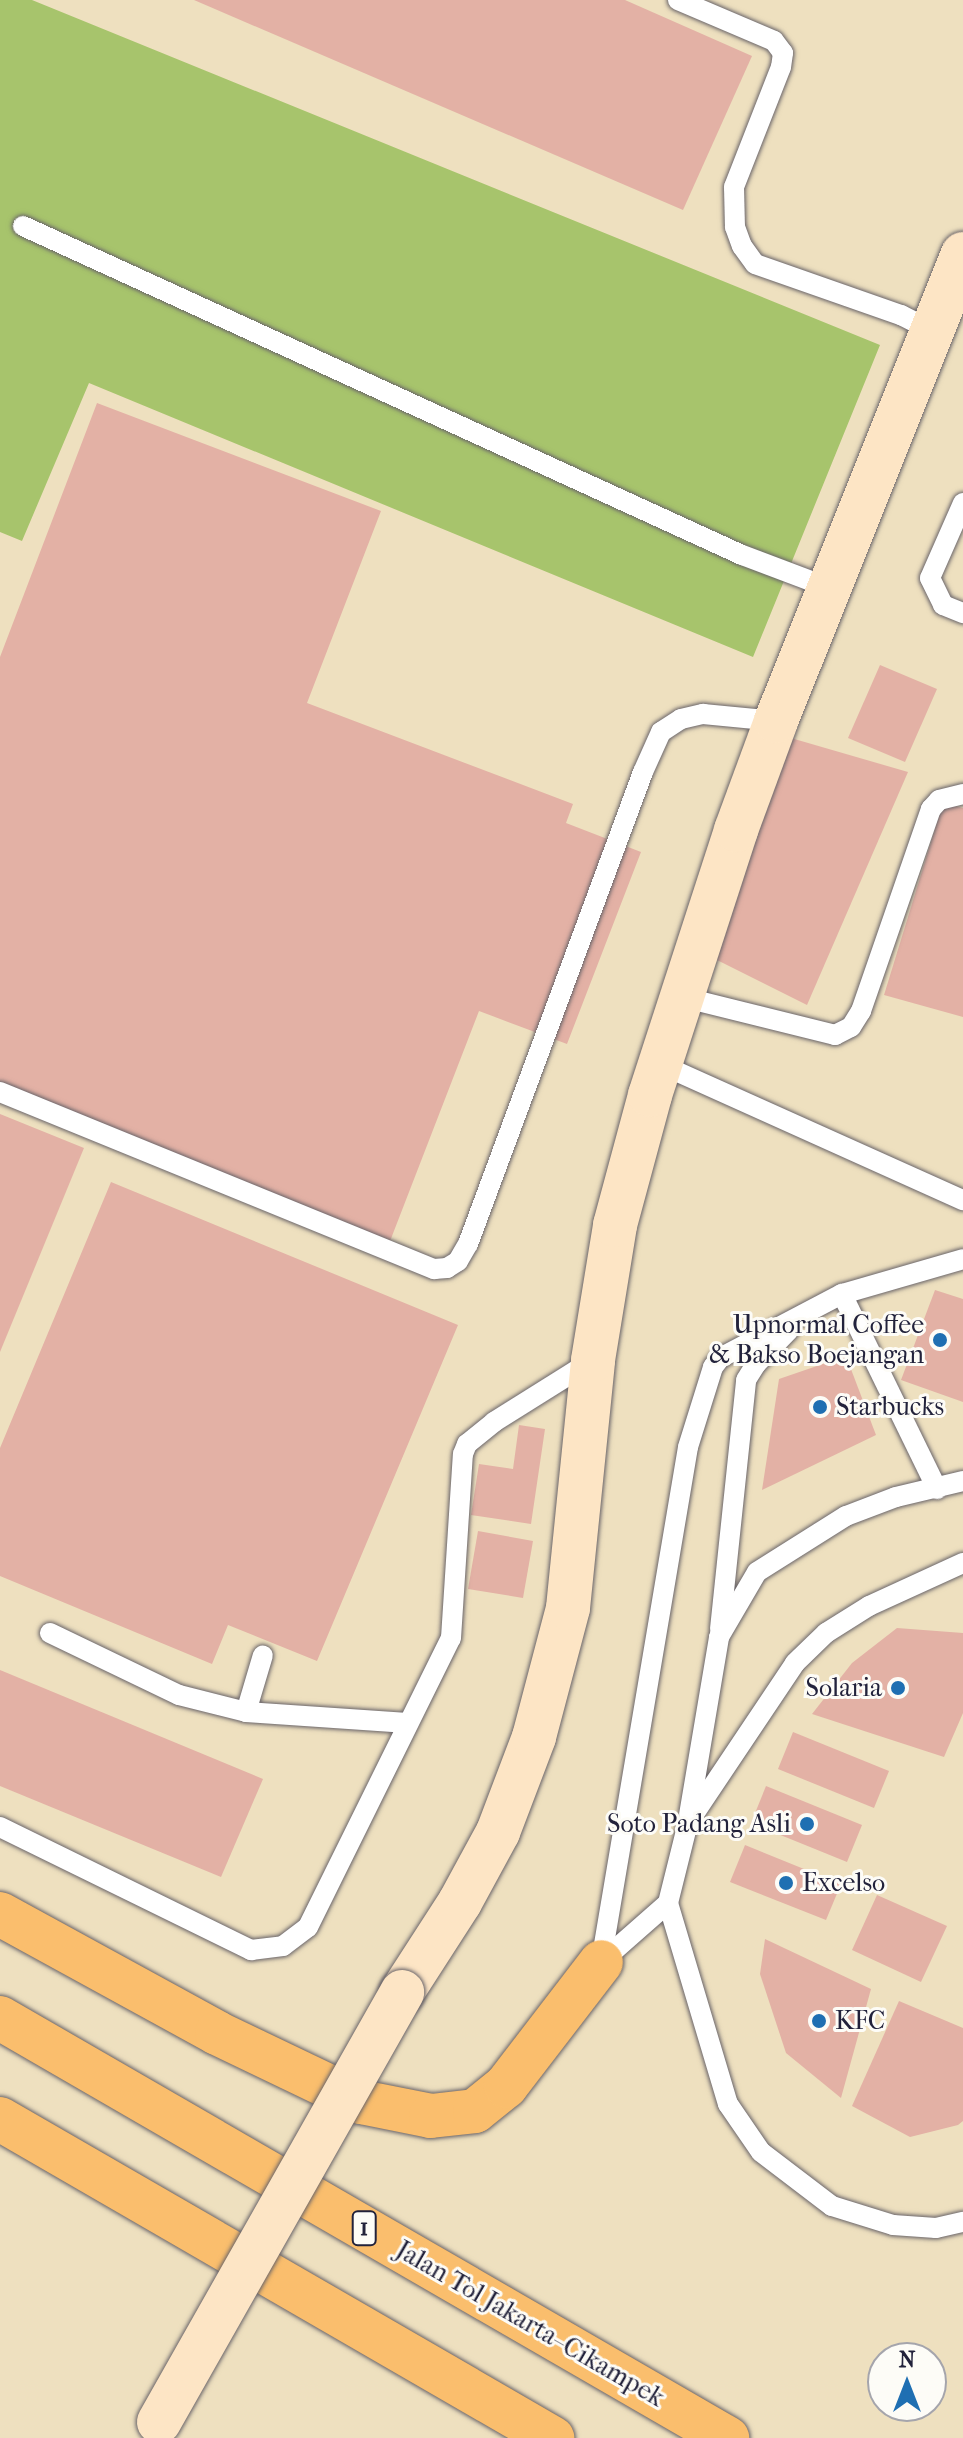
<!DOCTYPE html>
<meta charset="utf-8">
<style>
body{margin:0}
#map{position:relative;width:963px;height:2438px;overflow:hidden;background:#eee0bf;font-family:"IM FELL French Canon",serif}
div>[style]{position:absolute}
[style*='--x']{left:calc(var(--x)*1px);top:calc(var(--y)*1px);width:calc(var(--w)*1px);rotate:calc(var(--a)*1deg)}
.green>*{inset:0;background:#a7c46c}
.building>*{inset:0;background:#e3b1a5}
.roads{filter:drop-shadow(0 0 2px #696469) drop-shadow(0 0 2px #696469)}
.lane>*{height:20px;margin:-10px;padding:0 10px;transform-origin:10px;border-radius:10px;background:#fff}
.secondary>*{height:44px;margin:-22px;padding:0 22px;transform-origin:22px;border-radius:22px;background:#fde5c5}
.highway>*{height:44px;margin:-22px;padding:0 22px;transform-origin:22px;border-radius:22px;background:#fabe6d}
.bridges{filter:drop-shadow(0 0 2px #696469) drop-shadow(0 0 2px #696469)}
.secondary-bridge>*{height:44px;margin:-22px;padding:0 22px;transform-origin:22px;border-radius:22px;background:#fde5c5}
.dots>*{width:22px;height:22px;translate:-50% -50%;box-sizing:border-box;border:4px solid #fdfcf7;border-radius:50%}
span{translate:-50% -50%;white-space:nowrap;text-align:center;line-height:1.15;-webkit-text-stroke:6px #fdfcf7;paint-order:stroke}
.shield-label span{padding:2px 6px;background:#fdfcf7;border:2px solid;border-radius:6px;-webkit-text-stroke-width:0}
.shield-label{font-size:24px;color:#22223b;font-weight:700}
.poi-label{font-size:26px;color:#22223b}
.right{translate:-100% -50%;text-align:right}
.left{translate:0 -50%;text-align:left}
.street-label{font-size:26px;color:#22223b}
.north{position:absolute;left:867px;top:2342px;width:80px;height:80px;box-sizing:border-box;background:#fdfcf7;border:2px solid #a5a5ac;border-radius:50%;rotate:0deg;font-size:22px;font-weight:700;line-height:32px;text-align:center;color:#22223b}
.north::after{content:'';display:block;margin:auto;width:28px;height:36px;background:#1f6fb2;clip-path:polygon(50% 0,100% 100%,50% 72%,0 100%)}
</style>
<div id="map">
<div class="green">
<i style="clip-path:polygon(0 0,32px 0,880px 345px,753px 657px,89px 383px,22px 541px,0 532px)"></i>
</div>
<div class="building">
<i style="clip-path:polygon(194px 0,625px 0,752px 56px,683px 210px)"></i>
<i style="clip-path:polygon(97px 403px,381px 511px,307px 703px,573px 804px,566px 823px,641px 852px,567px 1044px,479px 1011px,387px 1249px,0 1102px,0 657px)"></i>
<i style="clip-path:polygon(880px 665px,937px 689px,905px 762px,848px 738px)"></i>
<i style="clip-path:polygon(784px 736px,908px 772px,807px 1005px,711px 957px)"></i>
<i style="clip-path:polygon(943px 803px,963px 808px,963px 1017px,884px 995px)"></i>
<i style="clip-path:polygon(0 1114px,84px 1148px,0 1352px)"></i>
<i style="clip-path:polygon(111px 1182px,458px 1325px,317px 1661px,228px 1625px,212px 1664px,0 1576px,0 1448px)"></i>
<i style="clip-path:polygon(935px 1290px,963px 1299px,963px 1402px,901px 1380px)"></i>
<i style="clip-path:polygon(846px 1356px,876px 1435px,762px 1490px,779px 1379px)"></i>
<i style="clip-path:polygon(519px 1425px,545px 1429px,531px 1524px,471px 1515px,479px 1464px,513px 1469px)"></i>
<i style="clip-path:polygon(478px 1531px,533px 1541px,523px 1598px,468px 1589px)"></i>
<i style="clip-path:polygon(897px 1628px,963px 1633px,963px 1713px,944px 1757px,812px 1714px,852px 1663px)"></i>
<i style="clip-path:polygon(0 1670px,263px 1779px,221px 1877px,0 1786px)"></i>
<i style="clip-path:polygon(793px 1732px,889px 1771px,874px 1808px,778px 1769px)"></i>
<i style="clip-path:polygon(766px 1786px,862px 1825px,847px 1862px,751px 1823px)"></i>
<i style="clip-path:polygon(745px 1845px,841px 1884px,826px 1920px,730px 1882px)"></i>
<i style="clip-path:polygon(877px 1895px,947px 1926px,921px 1982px,852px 1950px)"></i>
<i style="clip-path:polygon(765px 1939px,871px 1989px,841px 2098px,786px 2053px,760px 1974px)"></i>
<i style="clip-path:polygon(899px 2001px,963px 2028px,963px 2121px,958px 2125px,910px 2137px,852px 2106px)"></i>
</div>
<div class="roads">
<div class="lane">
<i style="--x:678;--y:0;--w:104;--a:23.1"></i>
<i style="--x:774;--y:41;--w:15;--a:53"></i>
<i style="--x:783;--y:53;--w:14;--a:98"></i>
<i style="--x:781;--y:67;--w:129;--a:111.4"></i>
<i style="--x:734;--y:187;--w:40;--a:88.6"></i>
<i style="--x:735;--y:227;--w:20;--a:70"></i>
<i style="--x:742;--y:246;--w:22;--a:54"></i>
<i style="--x:755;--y:264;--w:155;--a:19.3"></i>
<i style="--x:901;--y:315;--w:36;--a:27"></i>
<i style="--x:23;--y:226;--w:791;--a:24.59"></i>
<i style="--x:742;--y:555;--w:91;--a:20.6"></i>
<i style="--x:963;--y:503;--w:82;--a:113.7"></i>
<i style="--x:930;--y:578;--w:30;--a:64"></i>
<i style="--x:943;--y:605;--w:22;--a:22"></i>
<i style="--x:682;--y:997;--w:158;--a:13.9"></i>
<i style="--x:835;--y:1035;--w:18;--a:-27"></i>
<i style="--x:851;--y:1027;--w:19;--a:-58"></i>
<i style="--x:861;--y:1011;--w:214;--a:-70.9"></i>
<i style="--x:931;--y:809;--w:12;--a:-48"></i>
<i style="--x:939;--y:800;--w:25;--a:-14"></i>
<i style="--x:660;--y:1064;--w:332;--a:24.2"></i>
<i style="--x:0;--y:1092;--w:469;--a:22.2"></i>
<i style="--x:434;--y:1269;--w:13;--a:-4"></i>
<i style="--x:447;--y:1268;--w:13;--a:-32"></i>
<i style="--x:458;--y:1261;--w:20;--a:-60"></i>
<i style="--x:468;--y:1244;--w:503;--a:-69.66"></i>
<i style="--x:643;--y:772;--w:44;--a:-65.8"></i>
<i style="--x:661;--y:732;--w:24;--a:-33"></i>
<i style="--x:681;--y:719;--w:23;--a:-13"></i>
<i style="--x:703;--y:714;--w:73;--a:5.5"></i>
<i style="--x:842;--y:1294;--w:217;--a:64"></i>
<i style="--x:720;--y:1629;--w:250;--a:-84"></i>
<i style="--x:746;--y:1380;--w:19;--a:-58"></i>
<i style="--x:756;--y:1364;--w:47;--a:-45.9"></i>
<i style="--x:50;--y:1633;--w:143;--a:25.7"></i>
<i style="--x:179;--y:1695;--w:69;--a:14.2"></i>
<i style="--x:246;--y:1712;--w:162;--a:3.9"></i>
<i style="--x:246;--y:1712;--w:59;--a:-73.4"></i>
<i style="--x:689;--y:1815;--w:181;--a:-80.4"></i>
<i style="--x:719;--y:1637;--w:75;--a:-59.7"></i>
<i style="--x:757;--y:1572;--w:105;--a:-32.2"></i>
<i style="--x:846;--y:1516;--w:53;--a:-20.8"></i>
<i style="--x:896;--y:1497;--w:69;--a:-13.4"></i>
<i style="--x:0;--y:1827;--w:280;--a:26.1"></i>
<i style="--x:251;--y:1950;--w:32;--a:-7"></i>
<i style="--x:283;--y:1946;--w:31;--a:-37"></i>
<i style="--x:308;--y:1927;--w:322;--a:-63.7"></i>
<i style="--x:451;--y:1638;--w:184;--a:-86.3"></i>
<i style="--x:463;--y:1454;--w:11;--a:-68"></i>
<i style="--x:467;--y:1444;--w:35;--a:-39"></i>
<i style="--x:494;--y:1422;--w:117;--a:-32.1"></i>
<i style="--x:668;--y:1903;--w:210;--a:73.4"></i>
<i style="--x:728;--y:2104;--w:58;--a:55.5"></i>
<i style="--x:761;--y:2152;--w:89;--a:37.3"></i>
<i style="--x:832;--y:2206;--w:64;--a:17.3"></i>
<i style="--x:893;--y:2225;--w:43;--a:4"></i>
<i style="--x:936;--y:2228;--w:28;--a:-13"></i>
<i style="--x:601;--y:1962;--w:522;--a:-80.41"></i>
<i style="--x:688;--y:1447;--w:84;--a:-72.6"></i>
<i style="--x:713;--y:1367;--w:11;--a:-52"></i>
<i style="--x:720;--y:1358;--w:138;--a:-27.7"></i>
<i style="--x:842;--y:1294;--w:126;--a:-16.1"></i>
<i style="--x:601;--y:1962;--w:89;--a:-41.4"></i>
<i style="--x:668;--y:1903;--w:82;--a:-76"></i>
<i style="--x:688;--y:1823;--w:192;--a:-56.2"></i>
<i style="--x:795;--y:1663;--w:43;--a:-44.1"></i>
<i style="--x:826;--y:1633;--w:51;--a:-32.1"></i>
<i style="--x:869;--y:1606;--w:103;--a:-24.6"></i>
</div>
<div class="secondary">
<i style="--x:402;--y:1992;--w:107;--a:-57.2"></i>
<i style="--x:460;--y:1902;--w:80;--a:-61.5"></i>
<i style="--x:498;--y:1832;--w:102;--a:-69.2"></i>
<i style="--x:534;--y:1737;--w:133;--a:-75.2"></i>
<i style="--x:568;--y:1608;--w:249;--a:-84.2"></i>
<i style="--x:593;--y:1360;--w:137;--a:-80.7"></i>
<i style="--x:615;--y:1225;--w:135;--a:-74.9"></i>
<i style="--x:650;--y:1095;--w:279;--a:-72"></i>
<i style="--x:736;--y:830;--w:116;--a:-69.8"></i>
<i style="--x:776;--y:721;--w:503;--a:-68.18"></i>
</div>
<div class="highway">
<i style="--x:0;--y:1914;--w:247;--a:28.7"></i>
<i style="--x:217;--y:2033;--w:160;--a:25.6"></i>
<i style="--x:361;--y:2102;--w:71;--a:11.3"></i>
<i style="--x:431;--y:2116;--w:44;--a:-6.5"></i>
<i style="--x:475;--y:2111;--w:40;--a:-39"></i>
<i style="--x:506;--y:2086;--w:156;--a:-52.5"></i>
<i style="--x:0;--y:2018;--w:840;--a:30.02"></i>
<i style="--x:0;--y:2119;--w:638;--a:30.02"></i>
</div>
</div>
<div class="bridges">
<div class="secondary-bridge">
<i style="--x:159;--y:2422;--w:494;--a:-60.5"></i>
</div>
</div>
<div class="dots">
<i style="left:940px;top:1340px;background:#1f6fb2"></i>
<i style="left:820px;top:1407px;background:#1f6fb2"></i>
<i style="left:898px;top:1688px;background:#1f6fb2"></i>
<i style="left:807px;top:1824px;background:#1f6fb2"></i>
<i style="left:786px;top:1883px;background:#1f6fb2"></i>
<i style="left:819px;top:2021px;background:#1f6fb2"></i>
</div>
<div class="shield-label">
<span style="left:364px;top:2228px">1</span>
</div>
<div class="poi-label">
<span class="right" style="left:924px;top:1340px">Upnormal Coffee<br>&amp; Bakso Boejangan</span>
<span class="left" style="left:836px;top:1407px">Starbucks</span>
<span class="right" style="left:882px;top:1688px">Solaria</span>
<span class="right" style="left:791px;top:1824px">Soto Padang Asli</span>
<span class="left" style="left:802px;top:1883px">Excelso</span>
<span class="left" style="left:835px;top:2021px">KFC</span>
</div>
<div class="street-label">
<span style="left:530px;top:2324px;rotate:30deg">Jalan Tol Jakarta–Cikampek</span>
</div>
<div class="north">N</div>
</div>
